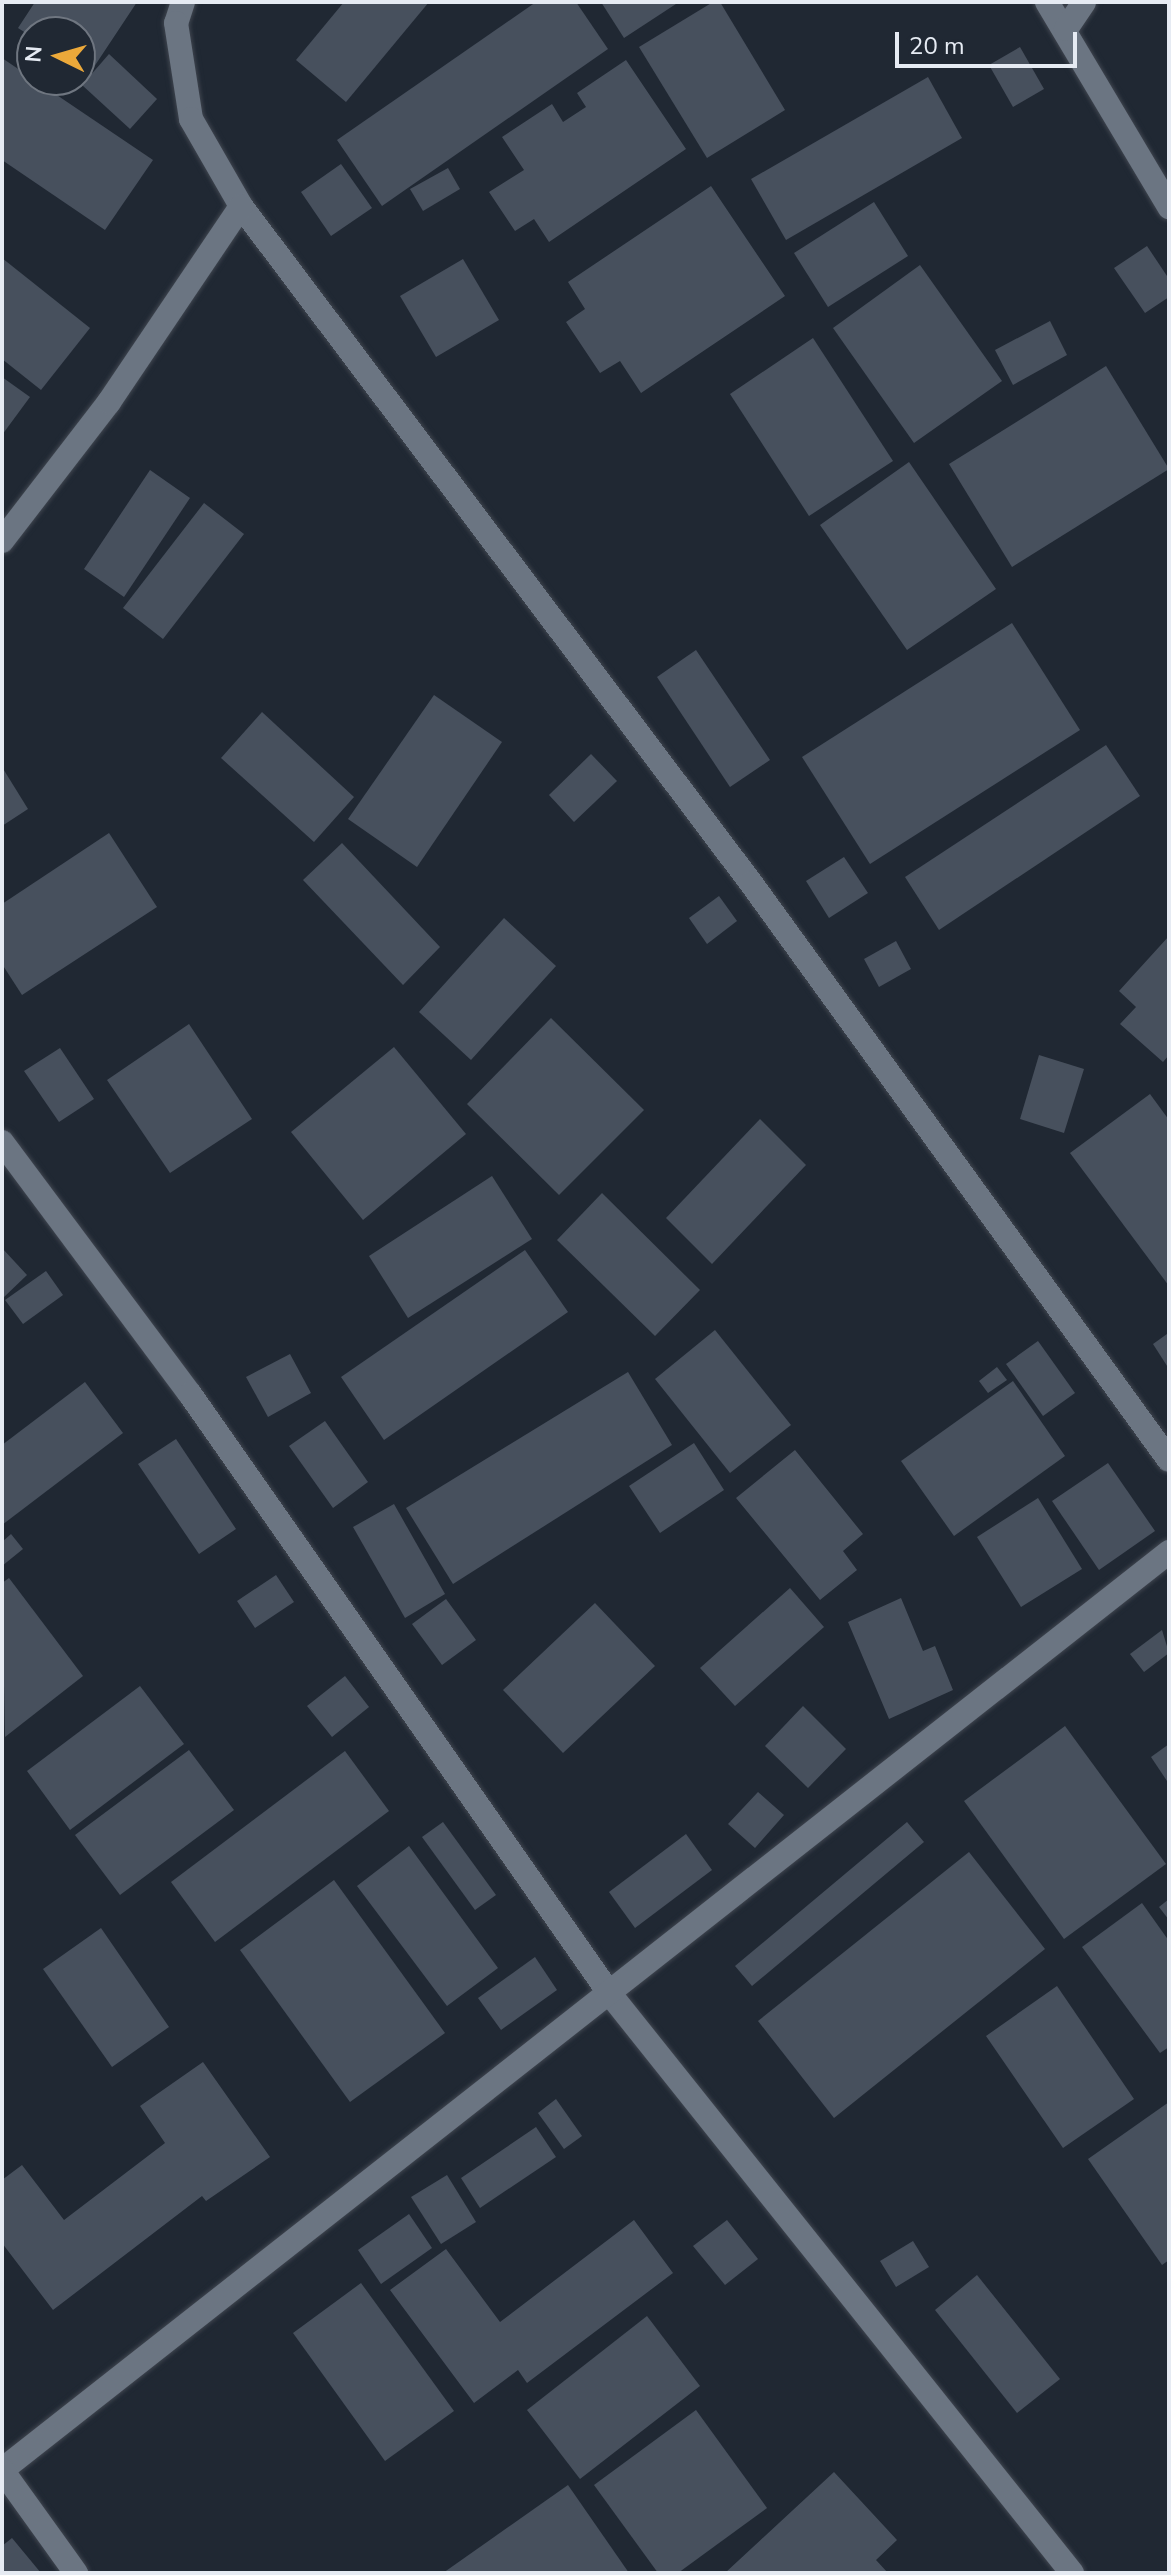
<!DOCTYPE html>
<style>
body{margin:0}
#map{position:relative;width:1171px;height:2575px;overflow:hidden;background:#202833;font-family:"Nunito Sans",sans-serif}
div>[style]{position:absolute}
[style*='--x']{left:calc(var(--x)*1px);top:calc(var(--y)*1px);width:calc(var(--w)*1px);rotate:calc(var(--a)*1deg)}
.building>*{inset:0;background:#47505d}
.roads{filter:drop-shadow(0 0 2px #3f454f) drop-shadow(0 0 2px #3f454f)}
.street>*{height:24px;margin:-12px;padding:0 12px;transform-origin:12px;border-radius:12px;background:#6b7582}
.secondary>*{height:24px;margin:-12px;padding:0 12px;transform-origin:12px;border-radius:12px;background:#6b7582}
span{translate:-50% -50%;white-space:nowrap;text-align:center;line-height:1.15;-webkit-text-stroke:6px #202833;paint-order:stroke}
.frame{position:absolute;inset:0;border:4px solid #e6ebf3;pointer-events:none}
.north{position:absolute;left:16px;top:16px;width:80px;height:80px;box-sizing:border-box;background:#202833;border:2px solid #6f7680;border-radius:50%;rotate:275deg;font-size:22px;font-weight:700;line-height:32px;text-align:center;color:#e6ebf3}
.north::after{content:'';display:block;margin:auto;width:28px;height:36px;background:#eca93a;clip-path:polygon(50% 0,100% 100%,50% 72%,0 100%)}
.scale{position:absolute;left:895px;top:32px;width:182px;height:36px;box-sizing:border-box;border:4px solid #e6ebf3;border-top:0;padding-left:10px;font-size:24px;line-height:28px;white-space:nowrap;color:#e6ebf3;-webkit-text-stroke:6px #202833;paint-order:stroke}
</style>
<div id="map">
<div class="building">
<i style="clip-path:polygon(35px 2px,137px 2px,88px 76px,80px 70px,80px 32px,32px 37px,18px 28px)"></i>
<i style="clip-path:polygon(344px 2px,429px 2px,346px 102px,296px 60px)"></i>
<i style="clip-path:polygon(536px 2px,576px 2px,608px 49px,382px 206px,337px 140px)"></i>
<i style="clip-path:polygon(601px 2px,679px 2px,624px 38px)"></i>
<i style="clip-path:polygon(713px 2px,720px 2px,785px 110px,707px 158px,639px 47px)"></i>
<i style="clip-path:polygon(1020px 47px,1044px 89px,1013px 107px,989px 65px)"></i>
<i style="clip-path:polygon(109px 54px,157px 99px,130px 129px,82px 85px)"></i>
<i style="clip-path:polygon(2px 58px,153px 160px,105px 230px,2px 160px)"></i>
<i style="clip-path:polygon(626px 60px,686px 149px,549px 242px,534px 219px,515px 231px,489px 192px,524px 170px,502px 137px,552px 104px,563px 122px,586px 107px,577px 93px)"></i>
<i style="clip-path:polygon(928px 77px,962px 138px,786px 240px,751px 179px)"></i>
<i style="clip-path:polygon(341px 164px,372px 208px,331px 236px,301px 192px)"></i>
<i style="clip-path:polygon(448px 168px,460px 189px,423px 211px,410px 189px)"></i>
<i style="clip-path:polygon(711px 186px,785px 296px,641px 393px,620px 361px,600px 373px,566px 322px,585px 309px,568px 282px)"></i>
<i style="clip-path:polygon(874px 202px,908px 256px,828px 307px,794px 253px)"></i>
<i style="clip-path:polygon(1147px 246px,1169px 279px,1169px 297px,1145px 313px,1114px 268px)"></i>
<i style="clip-path:polygon(2px 258px,90px 328px,41px 390px,2px 359px)"></i>
<i style="clip-path:polygon(463px 259px,499px 320px,436px 357px,400px 296px)"></i>
<i style="clip-path:polygon(920px 265px,1002px 381px,914px 443px,833px 328px)"></i>
<i style="clip-path:polygon(1050px 321px,1067px 355px,1013px 385px,995px 350px)"></i>
<i style="clip-path:polygon(813px 338px,893px 461px,809px 516px,730px 394px)"></i>
<i style="clip-path:polygon(1106px 366px,1169px 469px,1012px 567px,949px 464px)"></i>
<i style="clip-path:polygon(2px 377px,30px 397px,2px 435px)"></i>
<i style="clip-path:polygon(909px 462px,996px 589px,907px 650px,820px 525px)"></i>
<i style="clip-path:polygon(150px 470px,190px 498px,124px 597px,84px 569px)"></i>
<i style="clip-path:polygon(204px 503px,244px 534px,163px 639px,123px 608px)"></i>
<i style="clip-path:polygon(1012px 623px,1080px 730px,870px 864px,802px 757px)"></i>
<i style="clip-path:polygon(696px 650px,770px 760px,730px 787px,657px 677px)"></i>
<i style="clip-path:polygon(434px 695px,502px 742px,417px 867px,348px 819px)"></i>
<i style="clip-path:polygon(262px 712px,354px 797px,314px 842px,221px 758px)"></i>
<i style="clip-path:polygon(1106px 745px,1140px 796px,939px 930px,905px 877px)"></i>
<i style="clip-path:polygon(591px 754px,617px 781px,574px 822px,549px 795px)"></i>
<i style="clip-path:polygon(2px 767px,28px 809px,2px 826px)"></i>
<i style="clip-path:polygon(109px 833px,157px 907px,22px 995px,2px 964px,2px 904px)"></i>
<i style="clip-path:polygon(342px 843px,440px 947px,403px 985px,303px 880px)"></i>
<i style="clip-path:polygon(844px 857px,868px 893px,829px 918px,806px 881px)"></i>
<i style="clip-path:polygon(719px 896px,737px 921px,707px 944px,689px 918px)"></i>
<i style="clip-path:polygon(504px 918px,556px 966px,471px 1060px,419px 1012px)"></i>
<i style="clip-path:polygon(1169px 936px,1169px 1055px,1163px 1062px,1120px 1024px,1136px 1007px,1119px 991px)"></i>
<i style="clip-path:polygon(896px 941px,911px 969px,879px 987px,864px 959px)"></i>
<i style="clip-path:polygon(551px 1018px,644px 1110px,559px 1195px,467px 1104px)"></i>
<i style="clip-path:polygon(189px 1024px,252px 1119px,170px 1173px,107px 1080px)"></i>
<i style="clip-path:polygon(394px 1047px,466px 1134px,363px 1220px,291px 1132px)"></i>
<i style="clip-path:polygon(60px 1048px,94px 1099px,59px 1122px,24px 1071px)"></i>
<i style="clip-path:polygon(1039px 1055px,1084px 1069px,1064px 1133px,1020px 1119px)"></i>
<i style="clip-path:polygon(1150px 1094px,1169px 1120px,1169px 1286px,1070px 1153px)"></i>
<i style="clip-path:polygon(760px 1119px,806px 1165px,712px 1264px,666px 1218px)"></i>
<i style="clip-path:polygon(492px 1176px,532px 1239px,408px 1318px,369px 1256px)"></i>
<i style="clip-path:polygon(602px 1193px,700px 1290px,655px 1336px,557px 1240px)"></i>
<i style="clip-path:polygon(2px 1248px,27px 1275px,2px 1299px)"></i>
<i style="clip-path:polygon(525px 1250px,568px 1312px,384px 1440px,341px 1377px)"></i>
<i style="clip-path:polygon(46px 1271px,63px 1295px,23px 1324px,5px 1300px)"></i>
<i style="clip-path:polygon(715px 1330px,791px 1425px,730px 1473px,655px 1379px)"></i>
<i style="clip-path:polygon(1167px 1334px,1169px 1337px,1169px 1369px,1153px 1344px)"></i>
<i style="clip-path:polygon(1038px 1341px,1075px 1393px,1043px 1416px,1006px 1364px)"></i>
<i style="clip-path:polygon(290px 1354px,311px 1393px,268px 1417px,246px 1377px)"></i>
<i style="clip-path:polygon(997px 1367px,1007px 1380px,988px 1393px,979px 1381px)"></i>
<i style="clip-path:polygon(628px 1372px,672px 1445px,453px 1584px,406px 1508px)"></i>
<i style="clip-path:polygon(1013px 1381px,1065px 1456px,954px 1536px,901px 1461px)"></i>
<i style="clip-path:polygon(85px 1382px,123px 1433px,2px 1525px,2px 1445px)"></i>
<i style="clip-path:polygon(325px 1421px,368px 1482px,333px 1508px,289px 1446px)"></i>
<i style="clip-path:polygon(176px 1439px,236px 1529px,199px 1554px,138px 1464px)"></i>
<i style="clip-path:polygon(694px 1443px,724px 1490px,660px 1533px,629px 1486px)"></i>
<i style="clip-path:polygon(795px 1450px,863px 1534px,843px 1551px,857px 1570px,820px 1600px,736px 1498px)"></i>
<i style="clip-path:polygon(1108px 1463px,1155px 1531px,1099px 1570px,1052px 1501px)"></i>
<i style="clip-path:polygon(1038px 1498px,1082px 1569px,1021px 1607px,977px 1537px)"></i>
<i style="clip-path:polygon(394px 1504px,445px 1594px,405px 1618px,353px 1527px)"></i>
<i style="clip-path:polygon(11px 1534px,23px 1549px,2px 1566px,2px 1542px)"></i>
<i style="clip-path:polygon(276px 1575px,294px 1602px,255px 1628px,237px 1601px)"></i>
<i style="clip-path:polygon(9px 1578px,83px 1676px,5px 1737px,2px 1583px)"></i>
<i style="clip-path:polygon(790px 1588px,824px 1627px,735px 1706px,700px 1668px)"></i>
<i style="clip-path:polygon(901px 1598px,923px 1651px,935px 1646px,953px 1690px,889px 1719px,848px 1622px)"></i>
<i style="clip-path:polygon(446px 1599px,476px 1640px,442px 1665px,412px 1624px)"></i>
<i style="clip-path:polygon(595px 1603px,655px 1666px,563px 1753px,503px 1690px)"></i>
<i style="clip-path:polygon(1162px 1630px,1169px 1653px,1144px 1672px,1130px 1654px)"></i>
<i style="clip-path:polygon(345px 1676px,369px 1707px,332px 1737px,307px 1706px)"></i>
<i style="clip-path:polygon(140px 1686px,184px 1744px,70px 1830px,27px 1771px)"></i>
<i style="clip-path:polygon(803px 1706px,846px 1749px,808px 1788px,765px 1746px)"></i>
<i style="clip-path:polygon(1065px 1726px,1166px 1864px,1064px 1939px,964px 1801px)"></i>
<i style="clip-path:polygon(1169px 1744px,1169px 1784px,1151px 1757px)"></i>
<i style="clip-path:polygon(189px 1750px,234px 1810px,120px 1895px,75px 1835px)"></i>
<i style="clip-path:polygon(345px 1751px,389px 1811px,215px 1942px,171px 1882px)"></i>
<i style="clip-path:polygon(758px 1792px,784px 1815px,755px 1848px,728px 1824px)"></i>
<i style="clip-path:polygon(443px 1822px,496px 1895px,475px 1910px,422px 1837px)"></i>
<i style="clip-path:polygon(907px 1822px,924px 1842px,752px 1986px,735px 1966px)"></i>
<i style="clip-path:polygon(686px 1834px,712px 1870px,635px 1928px,609px 1892px)"></i>
<i style="clip-path:polygon(409px 1846px,498px 1968px,447px 2006px,357px 1886px)"></i>
<i style="clip-path:polygon(969px 1852px,1045px 1949px,834px 2118px,758px 2021px)"></i>
<i style="clip-path:polygon(334px 1880px,445px 2033px,350px 2102px,240px 1950px)"></i>
<i style="clip-path:polygon(1169px 1899px,1169px 1920px,1159px 1907px)"></i>
<i style="clip-path:polygon(1142px 1903px,1169px 1941px,1169px 2047px,1160px 2053px,1082px 1947px)"></i>
<i style="clip-path:polygon(101px 1928px,169px 2027px,112px 2067px,43px 1969px)"></i>
<i style="clip-path:polygon(535px 1957px,557px 1990px,501px 2030px,478px 1998px)"></i>
<i style="clip-path:polygon(1057px 1986px,1134px 2099px,1063px 2148px,986px 2036px)"></i>
<i style="clip-path:polygon(203px 2062px,270px 2157px,206px 2201px,202px 2196px,53px 2310px,2px 2243px,2px 2180px,22px 2165px,64px 2220px,165px 2143px,140px 2106px)"></i>
<i style="clip-path:polygon(556px 2099px,582px 2136px,564px 2149px,538px 2113px)"></i>
<i style="clip-path:polygon(1169px 2102px,1169px 2260px,1162px 2265px,1088px 2159px)"></i>
<i style="clip-path:polygon(536px 2127px,556px 2157px,480px 2208px,461px 2178px)"></i>
<i style="clip-path:polygon(447px 2175px,476px 2222px,441px 2244px,411px 2197px)"></i>
<i style="clip-path:polygon(409px 2214px,432px 2248px,381px 2284px,358px 2250px)"></i>
<i style="clip-path:polygon(634px 2220px,673px 2273px,527px 2383px,518px 2370px,474px 2403px,390px 2290px,446px 2249px,500px 2322px)"></i>
<i style="clip-path:polygon(727px 2220px,758px 2259px,725px 2285px,693px 2246px)"></i>
<i style="clip-path:polygon(913px 2241px,929px 2267px,896px 2287px,880px 2261px)"></i>
<i style="clip-path:polygon(977px 2275px,1060px 2379px,1017px 2413px,935px 2310px)"></i>
<i style="clip-path:polygon(361px 2283px,454px 2411px,385px 2461px,293px 2333px)"></i>
<i style="clip-path:polygon(647px 2316px,700px 2386px,580px 2479px,527px 2410px)"></i>
<i style="clip-path:polygon(696px 2410px,767px 2508px,678px 2573px,658px 2573px,594px 2485px)"></i>
<i style="clip-path:polygon(834px 2472px,897px 2540px,876px 2560px,888px 2573px,725px 2573px)"></i>
<i style="clip-path:polygon(568px 2485px,629px 2573px,443px 2573px)"></i>
<i style="clip-path:polygon(12px 2538px,41px 2573px,2px 2573px,2px 2546px)"></i>
</div>
<div class="roads">
<div class="street">
<i style="--x:183;--y:2;--w:22;--a:108"></i>
<i style="--x:176;--y:23;--w:97;--a:81.1"></i>
<i style="--x:191;--y:119;--w:100;--a:60.1"></i>
<i style="--x:241;--y:206;--w:848;--a:53.01"></i>
<i style="--x:751;--y:883;--w:712;--a:54.08"></i>
<i style="--x:1047;--y:2;--w:239;--a:59.2"></i>
<i style="--x:1066;--y:29;--w:32;--a:-56"></i>
<i style="--x:2;--y:541;--w:175;--a:-52.4"></i>
<i style="--x:109;--y:402;--w:236;--a:-56"></i>
<i style="--x:2;--y:1142;--w:314;--a:53.3"></i>
<i style="--x:190;--y:1394;--w:732;--a:55.01"></i>
<i style="--x:610;--y:1994;--w:741;--a:51.41"></i>
<i style="--x:2;--y:2470;--w:1485;--a:-38.19"></i>
</div>
<div class="secondary">
<i style="--x:2;--y:2470;--w:127;--a:54.3"></i>
</div>
</div>
<div class="frame"></div>
<div class="north">N</div>
<div class="scale">20 m</div>
</div>
